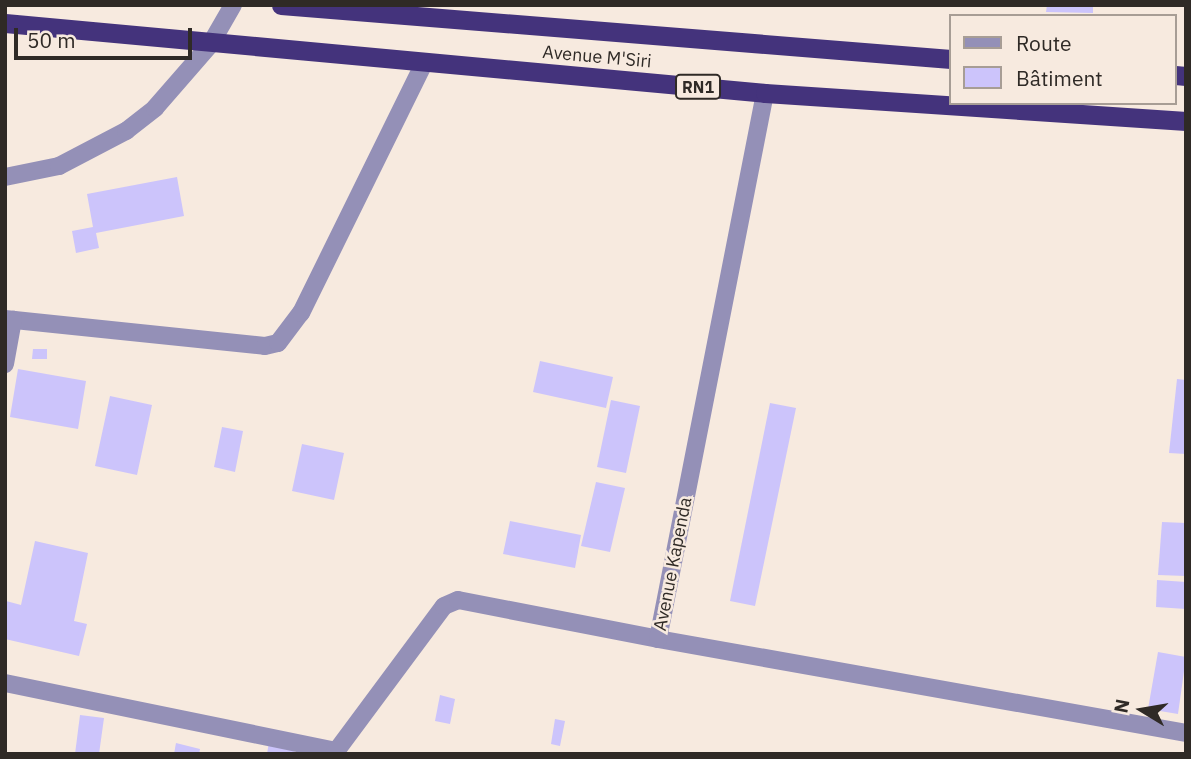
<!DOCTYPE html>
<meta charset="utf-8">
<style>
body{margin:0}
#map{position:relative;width:1191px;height:759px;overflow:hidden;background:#f7eadf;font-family:"IBM Plex Sans",sans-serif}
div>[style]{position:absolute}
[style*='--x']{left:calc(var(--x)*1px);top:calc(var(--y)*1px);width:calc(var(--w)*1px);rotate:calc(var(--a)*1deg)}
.building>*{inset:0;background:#ccc4fb}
.minor>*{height:18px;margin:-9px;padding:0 9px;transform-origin:9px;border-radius:9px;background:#9490b7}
.trunk>*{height:19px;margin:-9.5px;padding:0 9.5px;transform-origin:9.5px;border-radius:9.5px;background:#44337c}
span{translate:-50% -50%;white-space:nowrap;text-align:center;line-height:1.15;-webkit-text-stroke:5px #f7eadf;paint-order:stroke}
.shield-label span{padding:2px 5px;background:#f7eadf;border:2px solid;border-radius:5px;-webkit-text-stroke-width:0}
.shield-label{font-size:16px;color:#2f2a26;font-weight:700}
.street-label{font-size:18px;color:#2f2a26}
.frame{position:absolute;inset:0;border:7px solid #2f2a26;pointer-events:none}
.legend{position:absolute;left:949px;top:14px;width:228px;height:91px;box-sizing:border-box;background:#f7eadf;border:2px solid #a79d95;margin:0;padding:9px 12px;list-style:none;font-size:21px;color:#2f2a26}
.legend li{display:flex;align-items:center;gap:14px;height:35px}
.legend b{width:35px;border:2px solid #a79d95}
.north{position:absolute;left:1107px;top:675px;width:70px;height:70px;-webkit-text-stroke:5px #f7eadf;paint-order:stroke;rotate:281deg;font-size:19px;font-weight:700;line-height:28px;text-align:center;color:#2f2a26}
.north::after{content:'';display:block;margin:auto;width:24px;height:32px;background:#2f2a26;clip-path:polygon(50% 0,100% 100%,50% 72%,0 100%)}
.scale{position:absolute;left:14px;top:28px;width:178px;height:32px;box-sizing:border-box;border:4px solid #2f2a26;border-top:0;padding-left:9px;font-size:21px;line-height:24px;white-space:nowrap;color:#2f2a26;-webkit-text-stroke:5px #f7eadf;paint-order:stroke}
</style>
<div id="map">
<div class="building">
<i style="clip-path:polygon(1047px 5px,1093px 5px,1093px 13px,1046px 12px)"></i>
<i style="clip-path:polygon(177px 177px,184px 216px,96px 233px,99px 248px,76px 253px,72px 231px,93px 227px,87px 194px)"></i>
<i style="clip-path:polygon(33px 349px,47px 349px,47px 359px,32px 359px)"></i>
<i style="clip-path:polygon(540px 361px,613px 377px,606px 408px,533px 392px)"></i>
<i style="clip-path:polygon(18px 369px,86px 381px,78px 429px,10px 417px)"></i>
<i style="clip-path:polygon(1177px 379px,1186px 380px,1186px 454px,1169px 453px)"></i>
<i style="clip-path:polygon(110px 396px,152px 405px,137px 475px,95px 466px)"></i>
<i style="clip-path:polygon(611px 400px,640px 406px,626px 473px,597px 467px)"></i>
<i style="clip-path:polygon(770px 403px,796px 408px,755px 606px,730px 601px)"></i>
<i style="clip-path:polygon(222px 427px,243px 431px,235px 472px,214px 467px)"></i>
<i style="clip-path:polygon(302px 444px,344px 453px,334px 500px,292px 491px)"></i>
<i style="clip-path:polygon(596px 482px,625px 488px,610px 552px,581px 546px)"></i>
<i style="clip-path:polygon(510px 521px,581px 535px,575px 568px,503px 554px)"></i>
<i style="clip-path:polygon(1162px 522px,1186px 523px,1186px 576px,1158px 575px)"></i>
<i style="clip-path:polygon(35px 541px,88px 553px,74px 621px,87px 624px,79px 656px,5px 639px,6px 601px,21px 605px)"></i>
<i style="clip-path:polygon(1157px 580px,1186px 582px,1186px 609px,1156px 607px)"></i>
<i style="clip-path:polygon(1158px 652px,1186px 657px,1178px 714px,1148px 709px)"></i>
<i style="clip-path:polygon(440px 695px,455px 699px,450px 724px,435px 721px)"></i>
<i style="clip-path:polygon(80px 715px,104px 718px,99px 754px,75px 754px)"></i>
<i style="clip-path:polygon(555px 719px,565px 721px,560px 746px,551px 744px)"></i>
<i style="clip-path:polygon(269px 742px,296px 746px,294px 754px,267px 754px)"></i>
<i style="clip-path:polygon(176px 743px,200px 749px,199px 754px,174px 754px)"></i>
</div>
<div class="minor">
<i style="--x:5;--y:177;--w:55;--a:-11.5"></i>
<i style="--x:59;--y:166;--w:76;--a:-27.6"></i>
<i style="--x:126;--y:131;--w:37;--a:-38"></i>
<i style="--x:155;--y:108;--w:84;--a:-48.9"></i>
<i style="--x:210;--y:45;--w:46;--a:-60.1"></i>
<i style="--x:5;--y:319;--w:261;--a:5.9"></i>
<i style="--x:265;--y:346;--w:13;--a:-13"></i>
<i style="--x:278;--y:343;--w:38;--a:-53"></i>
<i style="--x:301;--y:313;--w:279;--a:-63.8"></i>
<i style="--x:5;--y:364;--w:45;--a:-79.7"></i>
<i style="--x:658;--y:639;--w:536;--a:10.09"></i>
<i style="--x:5;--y:683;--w:337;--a:11.6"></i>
<i style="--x:334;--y:754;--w:184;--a:-53.4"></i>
<i style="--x:444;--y:606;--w:15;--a:-23"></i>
<i style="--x:458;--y:600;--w:204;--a:11"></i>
<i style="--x:658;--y:639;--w:556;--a:-78.91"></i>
</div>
<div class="trunk">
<i style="--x:281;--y:5;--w:672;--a:4.61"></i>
<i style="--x:5;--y:23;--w:763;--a:5.26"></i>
<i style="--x:765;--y:93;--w:422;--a:3.8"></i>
<i style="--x:1175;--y:75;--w:11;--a:5"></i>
</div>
<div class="shield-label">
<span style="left:698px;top:87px">RN1</span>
</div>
<div class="street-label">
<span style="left:597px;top:57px;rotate:5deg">Avenue M'Siri</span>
<span style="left:673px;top:564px;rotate:-79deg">Avenue Kapenda</span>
</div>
<div class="frame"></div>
<ul class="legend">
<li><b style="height:9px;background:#9490b7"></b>Route</li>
<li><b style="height:19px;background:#ccc4fb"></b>Bâtiment</li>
</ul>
<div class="north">N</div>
<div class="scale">50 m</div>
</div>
